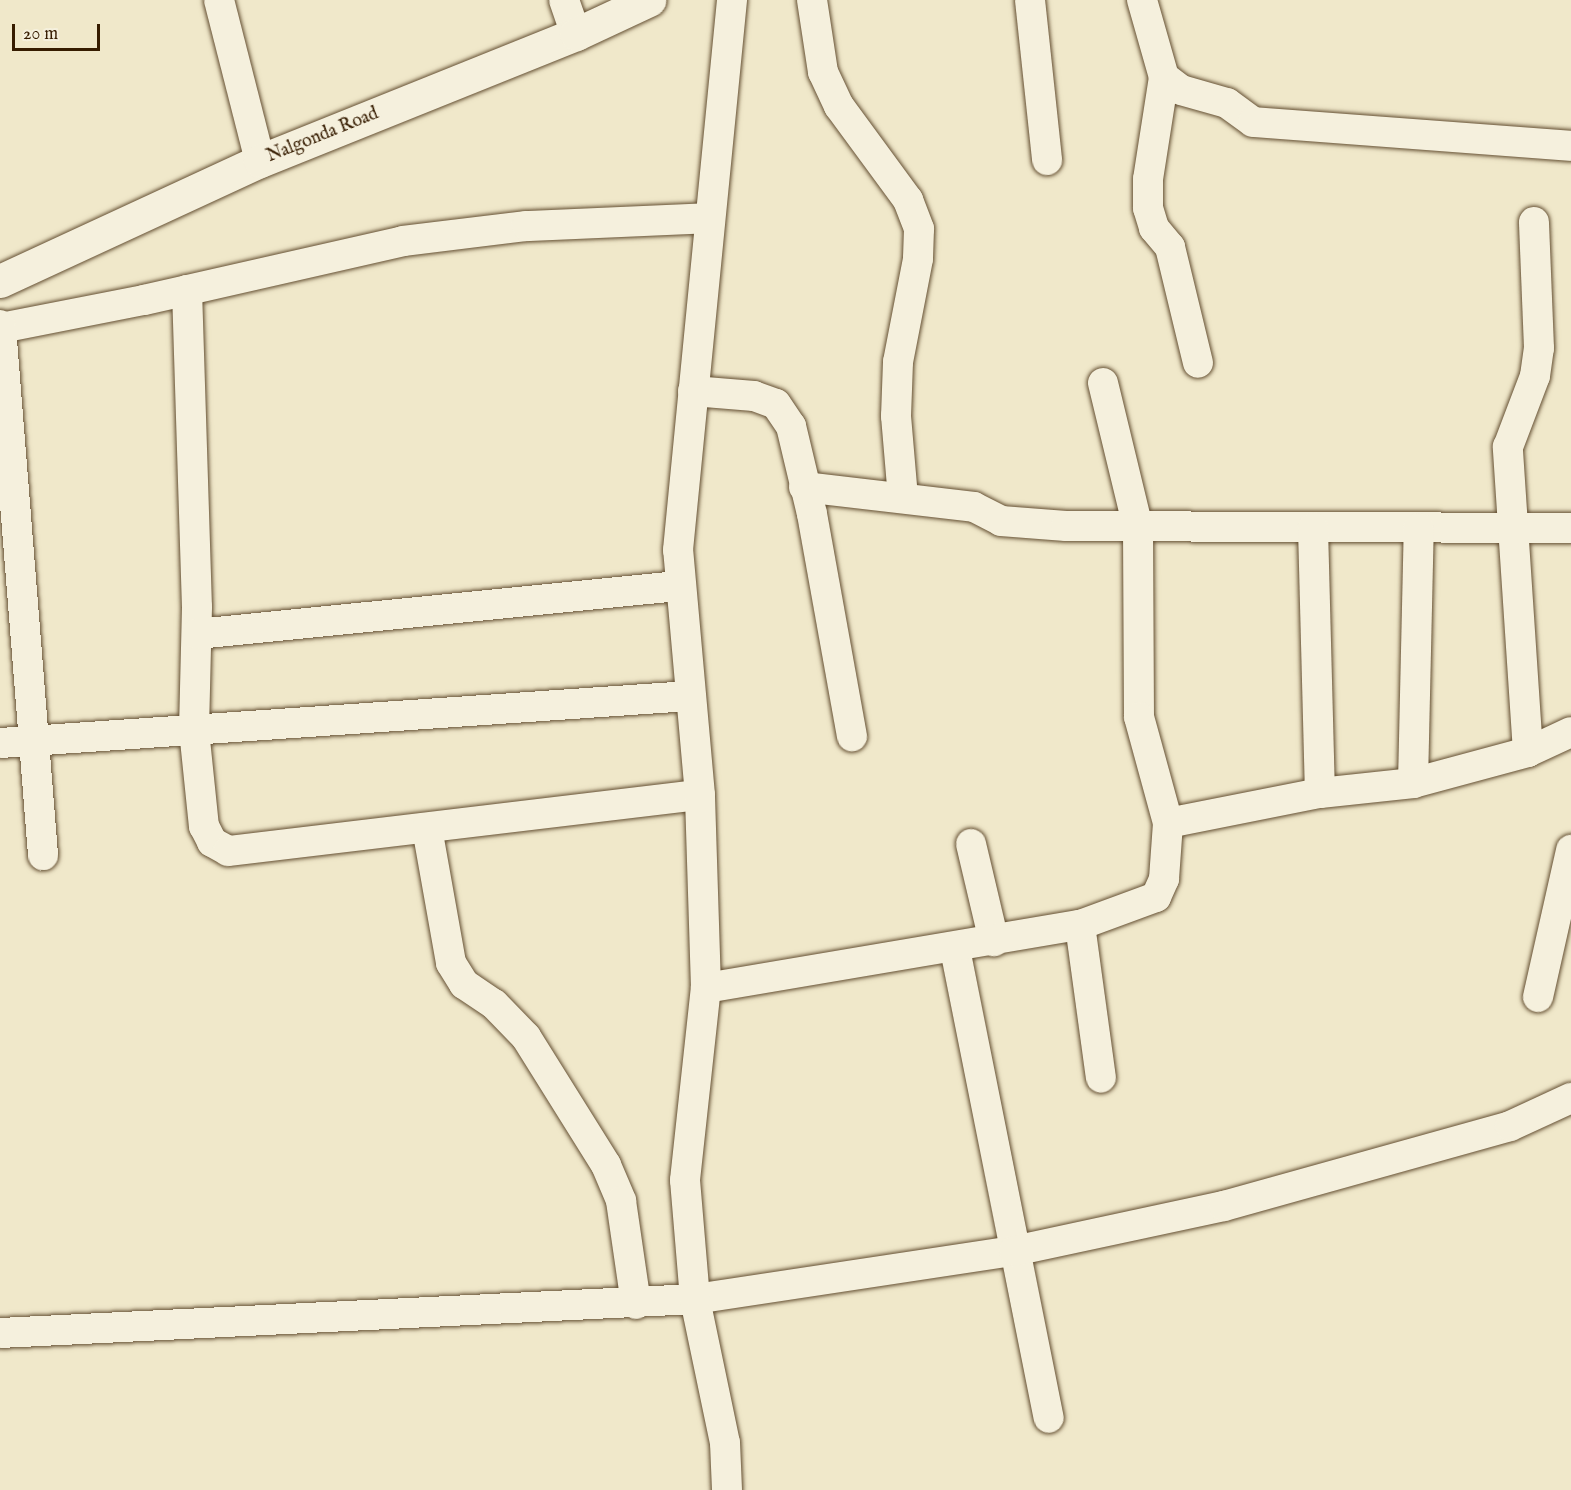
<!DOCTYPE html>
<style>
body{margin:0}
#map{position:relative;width:1571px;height:1490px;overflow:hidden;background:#f0e8ca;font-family:"IM FELL English",serif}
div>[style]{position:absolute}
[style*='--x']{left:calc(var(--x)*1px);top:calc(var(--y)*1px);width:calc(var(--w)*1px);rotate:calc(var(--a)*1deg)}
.roads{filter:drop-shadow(0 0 2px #644f32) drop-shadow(0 0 2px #644f32)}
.street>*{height:30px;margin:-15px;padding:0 15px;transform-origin:15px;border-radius:15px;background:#f5f0dd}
.secondary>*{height:33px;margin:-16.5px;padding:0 16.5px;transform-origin:16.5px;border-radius:16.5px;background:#f5f0dd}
span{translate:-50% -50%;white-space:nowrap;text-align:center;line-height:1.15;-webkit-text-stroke:4.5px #f5f0dd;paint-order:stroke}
.street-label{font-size:18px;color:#361c00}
.scale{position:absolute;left:12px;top:24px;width:88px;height:27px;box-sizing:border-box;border:3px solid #361c00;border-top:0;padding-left:8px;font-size:18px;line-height:21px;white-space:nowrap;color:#361c00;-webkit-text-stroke:4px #f5f0dd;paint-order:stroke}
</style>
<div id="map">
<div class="roads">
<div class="street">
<i style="--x:219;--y:0;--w:166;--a:75.7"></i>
<i style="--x:564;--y:0;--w:36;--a:71"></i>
<i style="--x:812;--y:0;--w:73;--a:81.3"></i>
<i style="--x:823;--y:72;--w:38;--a:65"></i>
<i style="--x:839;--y:106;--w:117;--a:53.7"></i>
<i style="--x:908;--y:200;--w:31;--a:69"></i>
<i style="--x:919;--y:229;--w:30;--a:92"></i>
<i style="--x:918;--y:259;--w:105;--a:101"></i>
<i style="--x:898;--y:362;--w:54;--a:92.1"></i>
<i style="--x:896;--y:416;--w:82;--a:85.1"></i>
<i style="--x:1030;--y:0;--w:161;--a:83.9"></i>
<i style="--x:1142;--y:0;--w:80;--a:74.1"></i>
<i style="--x:1164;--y:77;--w:21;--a:37"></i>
<i style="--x:1181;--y:90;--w:48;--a:15.8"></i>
<i style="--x:1227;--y:103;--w:32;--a:36"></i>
<i style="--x:1253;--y:122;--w:319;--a:4.3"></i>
<i style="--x:1164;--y:77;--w:103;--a:98.9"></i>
<i style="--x:1148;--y:179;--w:29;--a:90"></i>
<i style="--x:1148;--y:208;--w:21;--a:73"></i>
<i style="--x:1154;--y:228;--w:25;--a:50"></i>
<i style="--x:1170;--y:247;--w:119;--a:76.4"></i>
<i style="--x:187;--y:290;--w:317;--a:88.2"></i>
<i style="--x:197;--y:607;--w:123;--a:91.4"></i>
<i style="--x:194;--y:730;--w:97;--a:84.1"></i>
<i style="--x:204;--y:826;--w:18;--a:63"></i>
<i style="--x:212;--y:842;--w:18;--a:29"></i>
<i style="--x:228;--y:851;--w:475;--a:-6.8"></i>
<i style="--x:0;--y:325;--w:3;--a:72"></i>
<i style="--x:1;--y:328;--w:146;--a:-11.1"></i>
<i style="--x:144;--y:300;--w:266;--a:-12.8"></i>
<i style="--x:403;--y:241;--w:125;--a:-6.9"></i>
<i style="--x:527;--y:226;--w:182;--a:-2.5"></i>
<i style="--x:1;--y:328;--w:529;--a:85.44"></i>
<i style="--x:1103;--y:383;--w:149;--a:76.4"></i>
<i style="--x:1138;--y:528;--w:189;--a:89.7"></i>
<i style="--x:1139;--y:717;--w:110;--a:74.7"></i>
<i style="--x:693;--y:391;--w:61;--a:4.7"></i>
<i style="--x:754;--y:396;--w:23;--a:20"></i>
<i style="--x:776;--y:404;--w:27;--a:56"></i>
<i style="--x:791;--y:426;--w:90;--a:76.6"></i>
<i style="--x:812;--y:514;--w:226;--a:79.8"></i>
<i style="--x:804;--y:487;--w:171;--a:6.7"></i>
<i style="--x:974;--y:507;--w:30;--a:27"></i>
<i style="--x:1001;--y:521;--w:65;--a:4.4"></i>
<i style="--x:1066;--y:526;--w:505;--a:0.23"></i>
<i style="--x:1313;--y:528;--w:265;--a:88.5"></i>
<i style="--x:197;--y:634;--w:484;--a:-5.7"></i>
<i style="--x:0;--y:743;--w:692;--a:-3.9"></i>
<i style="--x:1528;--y:752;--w:306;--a:-93.8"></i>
<i style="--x:1508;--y:447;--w:76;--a:-69.2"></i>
<i style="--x:1535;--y:376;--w:28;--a:-82"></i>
<i style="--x:1539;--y:348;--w:126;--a:-92.3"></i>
<i style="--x:1413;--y:783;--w:255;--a:-88.7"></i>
<i style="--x:427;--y:828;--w:137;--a:79.9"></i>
<i style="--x:451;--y:963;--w:25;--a:58"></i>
<i style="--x:464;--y:984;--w:36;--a:34"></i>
<i style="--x:494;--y:1004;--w:46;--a:45.9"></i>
<i style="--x:526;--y:1037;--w:151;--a:58"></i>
<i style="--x:606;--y:1165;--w:39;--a:67"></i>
<i style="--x:621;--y:1201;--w:104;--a:81.7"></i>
<i style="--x:971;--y:844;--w:100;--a:76.7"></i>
<i style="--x:1080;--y:925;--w:154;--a:82.2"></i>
<i style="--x:955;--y:949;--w:478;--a:78.7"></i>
<i style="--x:706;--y:988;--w:379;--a:-9.6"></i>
<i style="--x:1080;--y:925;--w:81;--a:-20.2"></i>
<i style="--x:1156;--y:897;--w:20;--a:-66"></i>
<i style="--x:1164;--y:879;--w:56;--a:-85.9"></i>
<i style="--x:1168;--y:823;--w:155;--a:-11.2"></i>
<i style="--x:1320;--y:793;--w:94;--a:-6.1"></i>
<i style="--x:1413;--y:783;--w:119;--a:-15.1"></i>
<i style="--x:1528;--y:752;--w:47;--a:-24.9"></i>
<i style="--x:1538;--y:997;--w:151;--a:-77.3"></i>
<i style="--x:0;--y:1333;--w:696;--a:-2.8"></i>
<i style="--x:695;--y:1299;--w:323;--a:-8.6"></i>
<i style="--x:1014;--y:1251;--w:215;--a:-12.1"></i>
<i style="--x:1224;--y:1206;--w:297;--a:-15.6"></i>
<i style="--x:1510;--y:1126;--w:67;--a:-24.7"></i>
<i style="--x:727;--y:1490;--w:47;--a:-92.4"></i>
<i style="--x:725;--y:1443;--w:147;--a:-101.8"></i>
<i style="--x:695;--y:1299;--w:119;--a:-94.8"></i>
<i style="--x:685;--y:1180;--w:193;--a:-83.8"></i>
<i style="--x:706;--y:988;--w:193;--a:-91.8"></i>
<i style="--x:700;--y:795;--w:246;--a:-95.1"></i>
<i style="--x:678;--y:550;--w:553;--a:-84.39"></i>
</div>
<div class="secondary">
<i style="--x:0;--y:281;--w:286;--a:-24.8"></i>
<i style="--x:260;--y:161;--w:341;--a:-21.9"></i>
<i style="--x:576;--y:34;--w:81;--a:-25"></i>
</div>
</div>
<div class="street-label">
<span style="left:323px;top:136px;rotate:-22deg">Nalgonda Road</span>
</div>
<div class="scale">20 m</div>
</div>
